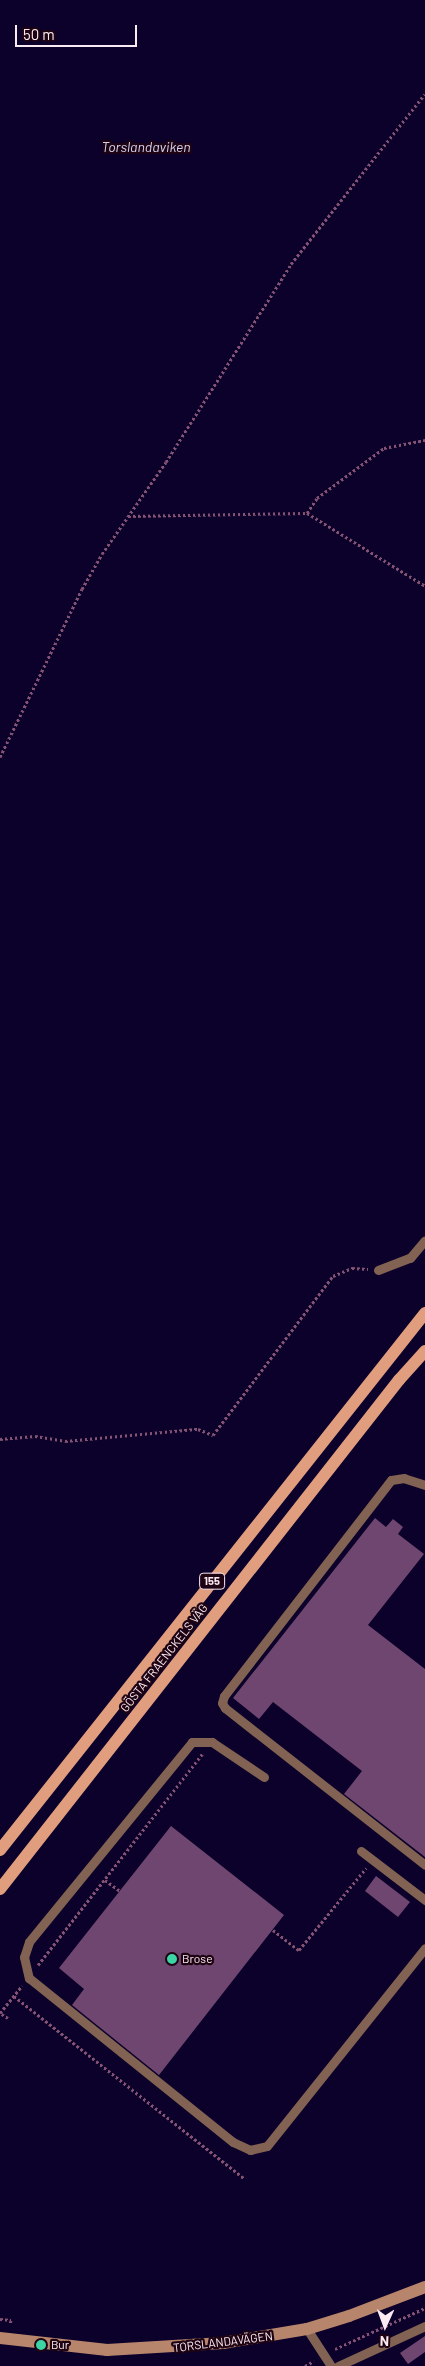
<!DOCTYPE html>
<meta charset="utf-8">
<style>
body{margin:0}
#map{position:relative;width:425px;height:2366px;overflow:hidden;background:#470430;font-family:Barlow,sans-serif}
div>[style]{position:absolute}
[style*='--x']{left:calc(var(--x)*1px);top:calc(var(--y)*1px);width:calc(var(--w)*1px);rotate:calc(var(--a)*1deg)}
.water>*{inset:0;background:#0c012a}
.building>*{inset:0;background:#6f466f}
.path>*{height:3px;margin-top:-1.5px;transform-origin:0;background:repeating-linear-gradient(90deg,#845272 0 2.5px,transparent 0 5px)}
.lane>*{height:9px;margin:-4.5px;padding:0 4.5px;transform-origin:4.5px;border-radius:4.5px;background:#826353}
.secondary>*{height:12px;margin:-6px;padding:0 6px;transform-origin:6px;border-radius:6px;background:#b7846c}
.primary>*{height:12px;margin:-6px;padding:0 6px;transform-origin:6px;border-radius:6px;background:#e09e7e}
.dots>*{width:14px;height:14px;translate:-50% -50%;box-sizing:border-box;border:2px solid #1e0413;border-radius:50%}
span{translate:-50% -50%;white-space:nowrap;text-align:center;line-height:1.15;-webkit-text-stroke:4.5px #1e0413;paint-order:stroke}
.shield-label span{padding:1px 4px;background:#1e0413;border:1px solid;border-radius:4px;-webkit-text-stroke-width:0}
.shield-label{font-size:11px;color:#fbeaf2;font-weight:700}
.street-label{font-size:12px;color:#fbeaf2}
.poi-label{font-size:12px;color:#fbeaf2}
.left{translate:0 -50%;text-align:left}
.water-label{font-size:14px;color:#d3d2f2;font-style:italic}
.north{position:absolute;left:360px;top:2301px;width:50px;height:50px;-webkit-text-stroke:4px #1e0413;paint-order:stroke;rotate:182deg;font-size:14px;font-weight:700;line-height:20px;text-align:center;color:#fbeaf2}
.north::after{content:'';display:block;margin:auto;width:18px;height:22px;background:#fbeaf2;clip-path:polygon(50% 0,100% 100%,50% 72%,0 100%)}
.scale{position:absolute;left:15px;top:25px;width:122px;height:22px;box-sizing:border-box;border:2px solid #fbeaf2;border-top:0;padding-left:6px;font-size:15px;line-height:18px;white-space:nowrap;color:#fbeaf2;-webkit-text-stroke:4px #1e0413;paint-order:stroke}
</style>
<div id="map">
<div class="water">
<i style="clip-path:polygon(0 0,425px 0,425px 2366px,0 2366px)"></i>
</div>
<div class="building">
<i style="clip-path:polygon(375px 1518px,386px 1527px,393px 1519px,403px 1527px,398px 1534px,424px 1554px,368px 1625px,425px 1669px,425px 1857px,344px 1794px,362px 1771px,273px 1702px,259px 1719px,233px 1698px)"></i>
<i style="clip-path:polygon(171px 1826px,284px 1915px,159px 2075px,72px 2005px,84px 1989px,59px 1968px)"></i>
<i style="clip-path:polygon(376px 1876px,410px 1902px,398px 1917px,365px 1891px)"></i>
<i style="clip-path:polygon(425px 2336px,425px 2352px,408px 2364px,400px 2353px)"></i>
</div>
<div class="path">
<i style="--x:307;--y:513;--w:18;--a:-56"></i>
<i style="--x:317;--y:498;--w:84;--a:-36.7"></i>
<i style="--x:384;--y:448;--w:42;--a:-11"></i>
<i style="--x:128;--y:516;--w:179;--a:-1"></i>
<i style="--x:307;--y:513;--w:139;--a:31.7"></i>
<i style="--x:0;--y:757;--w:187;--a:-64"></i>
<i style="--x:82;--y:589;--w:40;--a:-60.3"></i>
<i style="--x:102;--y:554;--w:112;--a:-55.2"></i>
<i style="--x:166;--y:462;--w:234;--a:-57.7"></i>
<i style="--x:291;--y:264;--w:216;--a:-51.8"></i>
<i style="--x:0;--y:1439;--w:35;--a:-5"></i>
<i style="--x:35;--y:1436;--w:30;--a:9"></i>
<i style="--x:65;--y:1441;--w:134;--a:-5.2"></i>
<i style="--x:198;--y:1429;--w:16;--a:22"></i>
<i style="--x:213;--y:1435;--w:199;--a:-53"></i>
<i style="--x:333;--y:1276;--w:21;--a:-23"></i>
<i style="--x:352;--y:1268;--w:16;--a:4"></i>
<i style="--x:105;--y:1880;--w:19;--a:36"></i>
<i style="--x:273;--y:1930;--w:33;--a:38"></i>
<i style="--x:299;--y:1950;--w:106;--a:-50.7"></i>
<i style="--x:38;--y:1965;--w:269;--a:-52.1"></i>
<i style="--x:14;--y:1996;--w:293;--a:38.4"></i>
<i style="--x:8;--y:2018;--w:9;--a:-148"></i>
<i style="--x:0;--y:2013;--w:35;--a:-51"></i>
<i style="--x:0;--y:2319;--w:11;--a:5"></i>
<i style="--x:11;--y:2320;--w:4;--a:104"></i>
<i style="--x:335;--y:2349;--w:99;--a:-24.5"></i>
<i style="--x:305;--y:2366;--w:10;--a:-29"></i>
</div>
<div class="lane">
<i style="--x:378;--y:1270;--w:34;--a:-21"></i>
<i style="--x:410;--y:1258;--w:23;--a:-50"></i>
<i style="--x:425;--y:1485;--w:22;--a:-162"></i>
<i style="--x:404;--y:1478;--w:13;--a:171"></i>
<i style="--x:391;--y:1480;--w:273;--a:127.7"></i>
<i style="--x:224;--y:1696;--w:7;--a:106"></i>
<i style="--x:222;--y:1703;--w:6;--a:59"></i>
<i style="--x:225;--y:1708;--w:254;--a:38.1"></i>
<i style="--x:264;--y:1777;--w:63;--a:-146.1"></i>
<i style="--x:212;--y:1742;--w:20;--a:180"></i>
<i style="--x:192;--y:1742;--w:258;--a:129.2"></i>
<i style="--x:29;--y:1942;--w:16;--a:108"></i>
<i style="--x:24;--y:1957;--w:22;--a:77"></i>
<i style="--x:29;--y:1978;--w:262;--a:38.8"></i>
<i style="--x:233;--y:2142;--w:19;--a:25"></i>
<i style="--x:250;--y:2150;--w:17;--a:-13"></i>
<i style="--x:267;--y:2146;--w:253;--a:-51.4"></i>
<i style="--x:361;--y:1851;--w:81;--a:37.4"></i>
<i style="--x:307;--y:2329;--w:44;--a:57"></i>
<i style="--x:338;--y:2366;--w:96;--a:-24.7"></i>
</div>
<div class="secondary">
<i style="--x:0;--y:2338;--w:108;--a:6.4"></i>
<i style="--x:107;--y:2350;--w:116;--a:-3.5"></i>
<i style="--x:223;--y:2343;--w:85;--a:-9.5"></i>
<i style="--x:307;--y:2329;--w:44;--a:-17.2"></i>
<i style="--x:349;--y:2316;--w:81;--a:-20.9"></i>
</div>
<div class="primary">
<i style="--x:0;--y:1850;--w:685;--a:-51.64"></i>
<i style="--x:0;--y:1889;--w:647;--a:-51.91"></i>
<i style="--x:399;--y:1380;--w:39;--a:-48"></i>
</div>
<div class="dots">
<i style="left:172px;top:1959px;background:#3cd4a4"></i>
<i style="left:41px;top:2345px;background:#3cd4a4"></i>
</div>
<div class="shield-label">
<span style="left:212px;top:1581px">155</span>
</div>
<div class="street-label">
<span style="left:164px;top:1658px;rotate:-52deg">GÖSTA FRAENCKELS VÄG</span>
<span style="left:223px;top:2342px;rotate:-7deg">TORSLANDAVÄGEN</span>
</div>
<div class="poi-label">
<span class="left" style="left:182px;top:1959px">Brose</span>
<span class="left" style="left:51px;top:2345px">Bur</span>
</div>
<div class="water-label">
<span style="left:146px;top:147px">Torslandaviken</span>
</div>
<div class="north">N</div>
<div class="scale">50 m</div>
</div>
